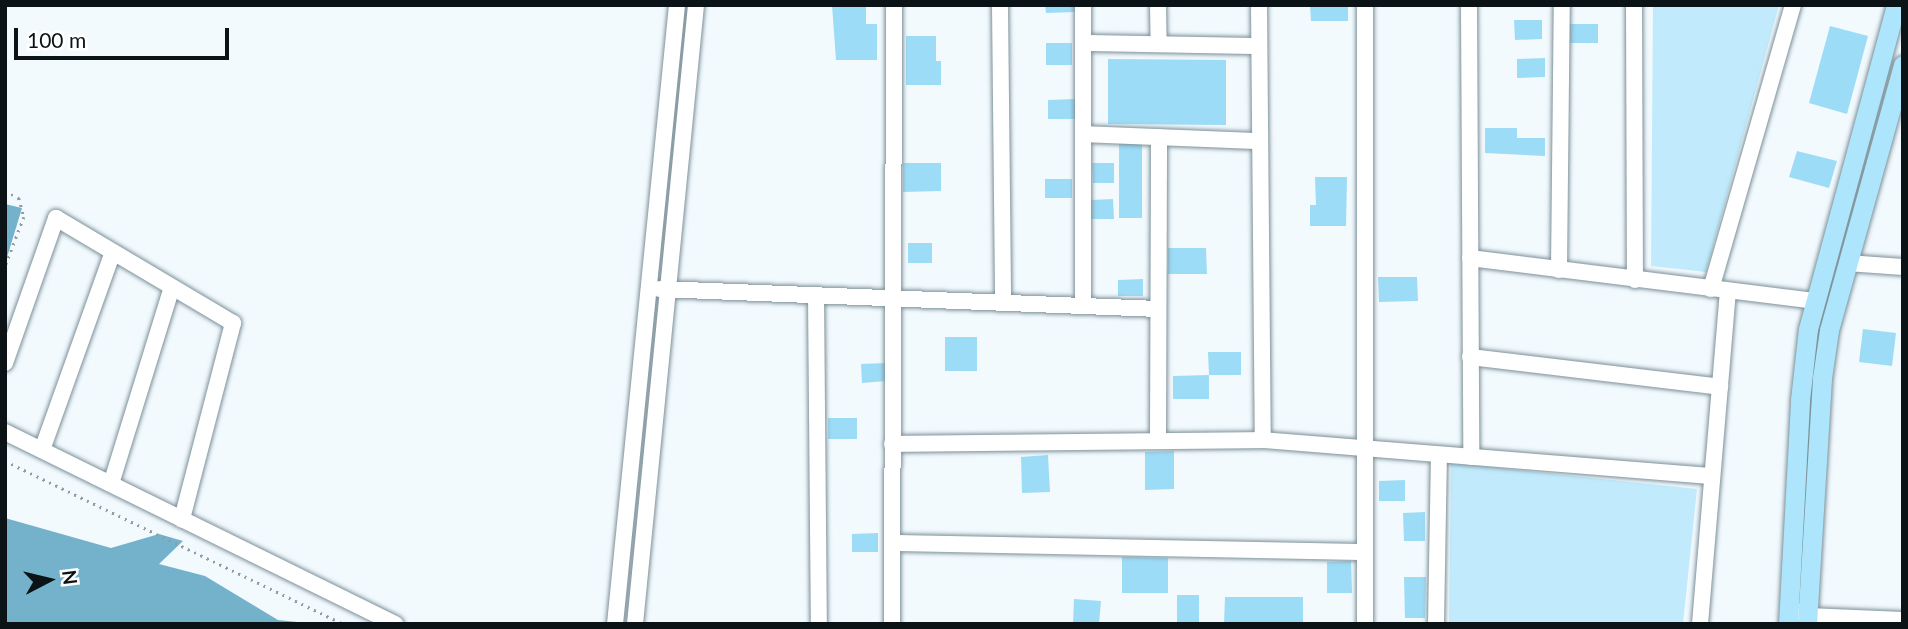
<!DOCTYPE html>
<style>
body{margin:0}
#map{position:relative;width:1908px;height:629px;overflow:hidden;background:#f2fafe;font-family:Lato,sans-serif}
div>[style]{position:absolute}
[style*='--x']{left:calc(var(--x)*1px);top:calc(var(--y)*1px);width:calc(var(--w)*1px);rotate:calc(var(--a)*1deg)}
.green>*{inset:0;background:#c1ebfd}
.water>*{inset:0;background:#74b2cb}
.building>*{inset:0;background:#9ddcf6}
.path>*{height:2.5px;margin-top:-1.25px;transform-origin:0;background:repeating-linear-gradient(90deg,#939b9e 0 2px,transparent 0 7px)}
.roads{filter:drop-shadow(0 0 2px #7d9099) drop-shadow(0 0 2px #7d9099)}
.minor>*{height:16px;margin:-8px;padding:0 8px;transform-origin:8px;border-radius:8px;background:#fff}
.major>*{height:19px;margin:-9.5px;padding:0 9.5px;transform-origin:9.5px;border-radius:9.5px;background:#ade6fc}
span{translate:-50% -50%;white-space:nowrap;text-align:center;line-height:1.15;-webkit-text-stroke:6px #fff;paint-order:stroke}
.frame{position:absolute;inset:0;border:7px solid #0b1316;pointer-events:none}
.north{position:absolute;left:14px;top:545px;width:70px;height:70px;-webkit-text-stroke:5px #fff;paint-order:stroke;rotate:83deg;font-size:19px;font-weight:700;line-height:28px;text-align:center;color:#0b1316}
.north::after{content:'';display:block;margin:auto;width:24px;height:32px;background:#0b1316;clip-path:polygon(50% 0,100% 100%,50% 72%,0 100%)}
.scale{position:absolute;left:14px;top:28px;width:215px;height:32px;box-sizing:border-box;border:4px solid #0b1316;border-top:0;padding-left:9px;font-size:21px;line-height:24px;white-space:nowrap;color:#0b1316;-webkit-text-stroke:5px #fff;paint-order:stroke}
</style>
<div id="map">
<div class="green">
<i style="clip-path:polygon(1653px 5px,1779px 5px,1706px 272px,1651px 266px)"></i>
<i style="clip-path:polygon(1451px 463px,1697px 489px,1683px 624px,1449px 624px)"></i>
</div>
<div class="water">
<i style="clip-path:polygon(5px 204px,22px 208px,5px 264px)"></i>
<i style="clip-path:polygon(5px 518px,111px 548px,159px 534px,183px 541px,159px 564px,205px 576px,278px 620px,317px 624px,5px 624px)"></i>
</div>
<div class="building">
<i style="clip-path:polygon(832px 5px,866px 5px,866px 24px,877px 24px,877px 60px,836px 60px)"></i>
<i style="clip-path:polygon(1045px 5px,1075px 5px,1075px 12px,1046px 13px)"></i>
<i style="clip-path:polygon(1310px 5px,1348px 5px,1348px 21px,1311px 21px)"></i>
<i style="clip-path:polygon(1514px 20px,1542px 20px,1542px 39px,1515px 40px)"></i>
<i style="clip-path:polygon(1567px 24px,1598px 24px,1598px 43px,1567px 43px)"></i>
<i style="clip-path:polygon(1830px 26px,1868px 36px,1847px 114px,1809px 103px)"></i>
<i style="clip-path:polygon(906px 36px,936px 36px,936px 61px,941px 61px,941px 85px,906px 85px)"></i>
<i style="clip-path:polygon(1046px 43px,1072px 43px,1072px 65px,1046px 65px)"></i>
<i style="clip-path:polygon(1545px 58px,1545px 77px,1517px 78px,1517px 59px)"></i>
<i style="clip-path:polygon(1108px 59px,1226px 60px,1226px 125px,1108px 124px)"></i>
<i style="clip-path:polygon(1075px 99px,1075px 119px,1048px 119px,1048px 100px)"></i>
<i style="clip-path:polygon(1485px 128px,1517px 128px,1517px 138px,1545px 138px,1545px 156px,1485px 153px)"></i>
<i style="clip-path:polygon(1119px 143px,1142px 143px,1142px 218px,1119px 218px)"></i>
<i style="clip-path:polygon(1797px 151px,1837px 161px,1829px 188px,1789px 177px)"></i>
<i style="clip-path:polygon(903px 163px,941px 163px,941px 191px,903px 192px)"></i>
<i style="clip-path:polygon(1092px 163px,1114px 163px,1114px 183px,1093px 183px)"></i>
<i style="clip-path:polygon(1315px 177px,1347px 177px,1346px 226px,1310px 226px,1310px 205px,1316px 205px)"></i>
<i style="clip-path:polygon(1045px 179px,1072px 179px,1072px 198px,1045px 198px)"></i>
<i style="clip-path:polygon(1113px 199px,1114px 219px,1091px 219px,1091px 200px)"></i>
<i style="clip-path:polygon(908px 243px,932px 243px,932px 263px,908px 263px)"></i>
<i style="clip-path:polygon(1168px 248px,1206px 248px,1207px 274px,1168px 274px)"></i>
<i style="clip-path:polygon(1378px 277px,1417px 277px,1418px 301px,1379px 302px)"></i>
<i style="clip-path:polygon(1143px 279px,1143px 296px,1118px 296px,1118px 280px)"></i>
<i style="clip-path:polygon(1863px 329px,1896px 333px,1892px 366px,1859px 362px)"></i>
<i style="clip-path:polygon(945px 337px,977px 337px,977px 371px,945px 371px)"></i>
<i style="clip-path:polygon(1208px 352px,1241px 352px,1241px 375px,1209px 375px)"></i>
<i style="clip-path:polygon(885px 363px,886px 381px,862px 383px,861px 364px)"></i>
<i style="clip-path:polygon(1209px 375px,1209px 399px,1173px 399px,1173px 376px)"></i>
<i style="clip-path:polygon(828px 418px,857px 418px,857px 439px,828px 439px)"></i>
<i style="clip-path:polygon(1174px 451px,1174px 489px,1145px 490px,1145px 452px)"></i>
<i style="clip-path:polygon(1048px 455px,1050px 492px,1022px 493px,1021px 457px)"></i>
<i style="clip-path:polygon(1405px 480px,1405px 501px,1379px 501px,1379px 481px)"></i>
<i style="clip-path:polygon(1425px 512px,1425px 541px,1404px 541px,1403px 513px)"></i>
<i style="clip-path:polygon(878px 533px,878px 552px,852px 552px,852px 534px)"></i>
<i style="clip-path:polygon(1122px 557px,1168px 558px,1168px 593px,1122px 593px)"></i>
<i style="clip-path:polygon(1351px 561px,1352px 593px,1327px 593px,1327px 562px)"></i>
<i style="clip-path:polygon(1404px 577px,1426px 577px,1425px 618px,1405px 618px)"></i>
<i style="clip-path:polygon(1177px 595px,1199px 595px,1199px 624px,1177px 624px)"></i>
<i style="clip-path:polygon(1225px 597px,1303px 597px,1303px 624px,1224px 624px)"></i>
<i style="clip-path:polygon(1074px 599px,1101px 601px,1099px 624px,1073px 624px)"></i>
</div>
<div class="path">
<i style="--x:5;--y:191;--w:16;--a:27"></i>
<i style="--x:19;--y:198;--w:20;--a:75"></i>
<i style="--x:24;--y:217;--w:53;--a:110.8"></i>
<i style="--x:5;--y:461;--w:376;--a:25.7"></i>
</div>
<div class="roads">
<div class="minor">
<i style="--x:1000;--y:5;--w:298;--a:89.4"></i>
<i style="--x:1158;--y:5;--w:39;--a:89"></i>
<i style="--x:1259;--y:5;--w:435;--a:89.5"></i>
<i style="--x:1469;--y:5;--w:452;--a:89.7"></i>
<i style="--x:1634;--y:5;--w:275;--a:89.8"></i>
<i style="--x:1083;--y:43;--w:176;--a:1"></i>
<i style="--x:1083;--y:134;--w:177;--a:2.3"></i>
<i style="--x:1470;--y:258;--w:349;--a:7.1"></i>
<i style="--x:1847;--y:263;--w:56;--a:4.1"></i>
<i style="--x:1559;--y:270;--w:265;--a:-89.4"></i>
<i style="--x:660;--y:289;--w:498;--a:2.3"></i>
<i style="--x:1711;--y:289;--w:296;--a:-73.9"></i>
<i style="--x:816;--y:295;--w:329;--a:89.5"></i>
<i style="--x:1083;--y:306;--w:301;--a:-90"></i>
<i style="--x:1470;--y:357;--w:252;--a:6.8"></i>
<i style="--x:5;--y:363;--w:154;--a:-70.6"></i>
<i style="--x:56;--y:218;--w:206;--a:30.7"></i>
<i style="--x:233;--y:323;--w:203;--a:104.6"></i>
<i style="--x:5;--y:432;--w:435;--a:26.2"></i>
<i style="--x:1158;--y:440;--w:303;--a:-89.8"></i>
<i style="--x:892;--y:444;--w:371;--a:-0.6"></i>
<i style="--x:1263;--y:440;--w:450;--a:4.6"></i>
<i style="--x:42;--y:450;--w:210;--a:-70.3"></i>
<i style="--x:111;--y:484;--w:206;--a:-72.8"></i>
<i style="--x:892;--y:543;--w:473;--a:1.1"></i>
<i style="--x:1796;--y:611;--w:13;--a:23"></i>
<i style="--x:1808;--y:616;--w:95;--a:2.4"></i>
<i style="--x:615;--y:624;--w:622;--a:-84.28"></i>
<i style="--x:635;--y:624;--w:622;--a:-84.37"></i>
<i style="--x:892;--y:624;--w:619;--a:-89.81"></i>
<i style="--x:1365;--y:624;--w:619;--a:-90"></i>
<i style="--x:1436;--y:624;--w:169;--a:-89"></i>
<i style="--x:1700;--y:624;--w:334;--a:-85.2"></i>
</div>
<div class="major">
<i style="--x:1788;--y:624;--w:224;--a:-86.9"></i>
<i style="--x:1800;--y:400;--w:71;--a:-83.6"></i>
<i style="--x:1808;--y:329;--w:336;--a:-74.8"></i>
<i style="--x:1807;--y:624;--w:246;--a:-86.5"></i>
<i style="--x:1822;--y:378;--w:49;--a:-81.7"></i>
<i style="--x:1829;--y:330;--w:275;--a:-74.4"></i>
</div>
</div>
<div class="frame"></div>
<div class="north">N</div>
<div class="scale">100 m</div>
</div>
